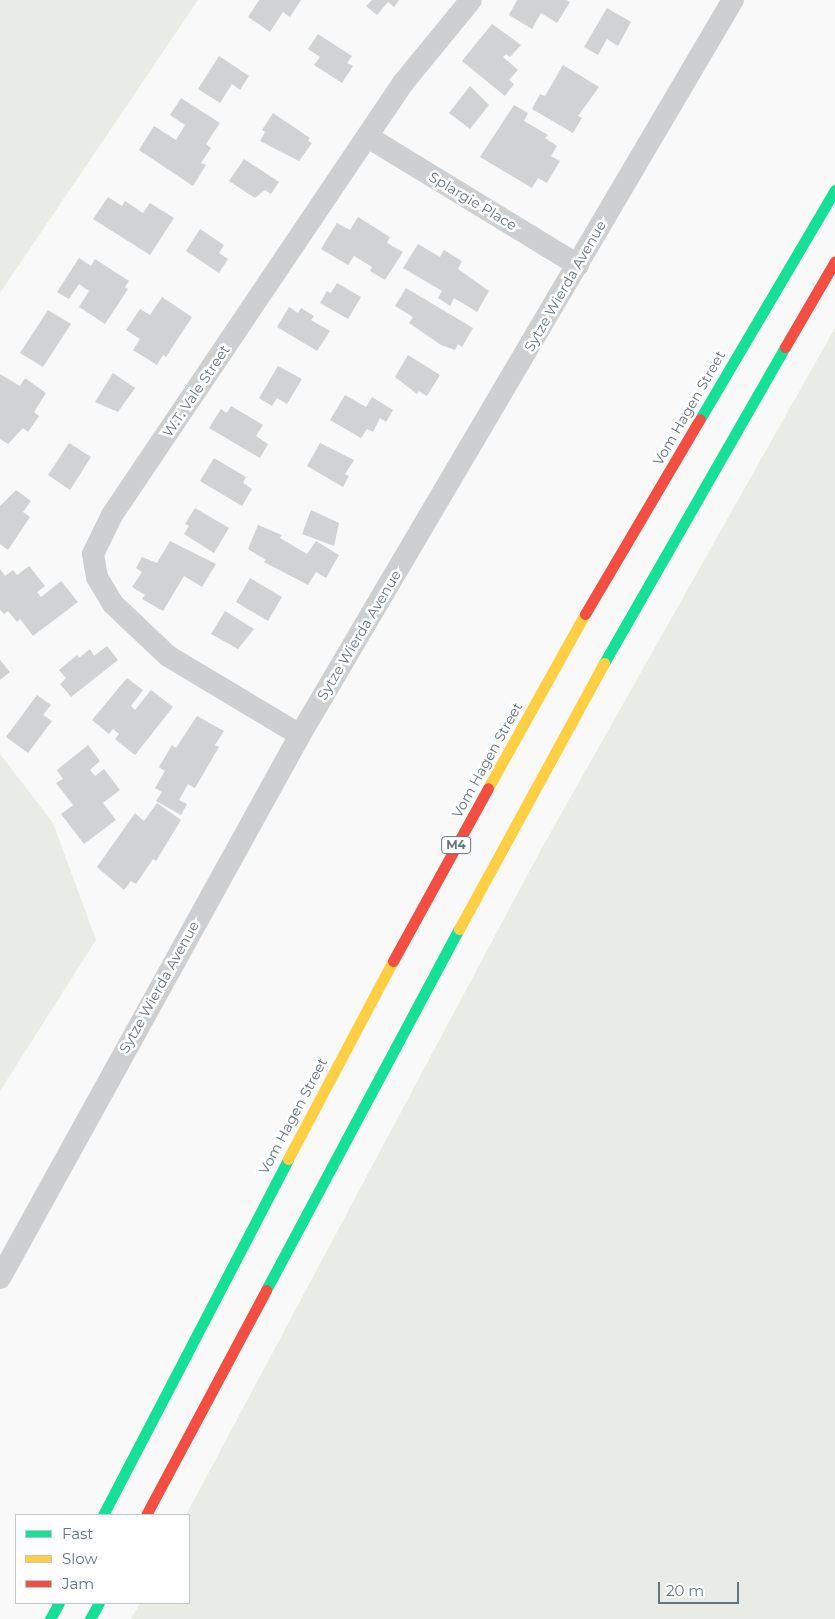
<!DOCTYPE html>
<style>
body{margin:0}
#map{position:relative;width:835px;height:1619px;overflow:hidden;background:#f9f9f9;font-family:Montserrat,sans-serif}
div>[style]{position:absolute}
[style*='--x']{left:calc(var(--x)*1px);top:calc(var(--y)*1px);width:calc(var(--w)*1px);rotate:calc(var(--a)*1deg)}
.green>*{inset:0;background:#e8ebe6}
.building>*{inset:0;background:#d0d2d3}
.street>*{height:22px;margin:-11px;padding:0 11px;transform-origin:11px;border-radius:11px;background:#cecfd0}
.fast>*{height:11px;margin:-5.5px;padding:0 5.5px;transform-origin:5.5px;border-radius:5.5px;background:#16e098}
.slow>*{height:11px;margin:-5.5px;padding:0 5.5px;transform-origin:5.5px;border-radius:5.5px;background:#ffcf43}
.jam>*{height:11px;margin:-5.5px;padding:0 5.5px;transform-origin:5.5px;border-radius:5.5px;background:#f24e42}
span{translate:-50% -50%;white-space:nowrap;text-align:center;line-height:1.15;-webkit-text-stroke:5px #fff;paint-order:stroke}
.shield-label span{padding:1px 4px;background:#fff;border:1px solid;border-radius:4px;-webkit-text-stroke-width:0}
.shield-label{font-size:12px;color:#657683;font-weight:700}
.street-label{font-size:14px;color:#657683}
.legend{position:absolute;left:15px;top:1514px;width:175px;height:90px;box-sizing:border-box;background:#fff;border:1px solid #c1c8cd;margin:0;padding:6px 9px;list-style:none;font-size:15px;color:#657683}
.legend li{display:flex;align-items:center;gap:10px;height:25px}
.legend b{width:25px;border:1px solid #c1c8cd}
.scale{position:absolute;left:658px;top:1582px;width:81px;height:22px;box-sizing:border-box;border:2px solid #657683;border-top:0;padding-left:6px;font-size:15px;line-height:18px;white-space:nowrap;color:#657683;-webkit-text-stroke:4px #fff;paint-order:stroke}
</style>
<div id="map">
<div class="green">
<i style="clip-path:polygon(0 0,198px 0,0 293px)"></i>
<i style="clip-path:polygon(835px 328px,835px 1619px,131px 1619px,140px 1603px,189px 1603px,189px 1515px,186px 1515px,538px 855px)"></i>
<i style="clip-path:polygon(0 754px,53px 823px,96px 940px,0 1091px)"></i>
</div>
<div class="building">
<i style="clip-path:polygon(259px 0,301px 0,290px 17px,283px 12px,270px 32px,248px 17px)"></i>
<i style="clip-path:polygon(372px 0,399px 0,394px 7px,388px 2px,377px 15px,366px 6px)"></i>
<i style="clip-path:polygon(517px 0,566px 0,570px 2px,557px 23px,541px 13px,532px 29px,509px 15px)"></i>
<i style="clip-path:polygon(607px 8px,631px 22px,618px 46px,607px 39px,598px 55px,584px 47px)"></i>
<i style="clip-path:polygon(492px 24px,521px 45px,510px 57px,506px 54px,503px 57px,518px 70px,509px 80px,514px 84px,505px 96px,462px 61px)"></i>
<i style="clip-path:polygon(318px 34px,352px 56px,347px 63px,353px 66px,342px 83px,314px 65px,320px 57px,308px 49px)"></i>
<i style="clip-path:polygon(219px 56px,249px 76px,240px 90px,232px 84px,220px 103px,198px 89px)"></i>
<i style="clip-path:polygon(563px 65px,599px 87px,578px 116px,582px 118px,573px 133px,532px 109px,540px 94px,545px 96px)"></i>
<i style="clip-path:polygon(470px 86px,489px 105px,470px 129px,449px 113px)"></i>
<i style="clip-path:polygon(181px 98px,220px 123px,206px 144px,211px 148px,201px 163px,206px 165px,193px 186px,139px 150px,154px 126px,176px 140px,185px 125px,170px 115px)"></i>
<i style="clip-path:polygon(514px 105px,528px 113px,524px 121px,548px 135px,545px 138px,557px 146px,551px 156px,560px 161px,547px 183px,538px 178px,532px 188px,480px 157px)"></i>
<i style="clip-path:polygon(273px 113px,310px 138px,308px 141px,312px 143px,299px 161px,260px 141px,265px 132px,262px 130px)"></i>
<i style="clip-path:polygon(244px 159px,279px 182px,271px 194px,265px 190px,255px 198px,229px 181px)"></i>
<i style="clip-path:polygon(108px 197px,122px 206px,125px 201px,143px 213px,150px 203px,174px 218px,150px 255px,93px 219px)"></i>
<i style="clip-path:polygon(358px 217px,390px 237px,387px 243px,403px 252px,385px 280px,370px 271px,372px 267px,354px 256px,348px 265px,321px 249px,337px 223px,350px 230px)"></i>
<i style="clip-path:polygon(200px 229px,224px 245px,219px 253px,228px 259px,219px 273px,186px 251px)"></i>
<i style="clip-path:polygon(418px 244px,440px 257px,444px 250px,462px 261px,458px 269px,489px 291px,477px 312px,454px 298px,450px 306px,438px 298px,442px 291px,403px 268px)"></i>
<i style="clip-path:polygon(79px 258px,91px 266px,95px 259px,129px 281px,125px 287px,128px 289px,105px 324px,79px 307px,89px 291px,79px 284px,69px 299px,57px 292px)"></i>
<i style="clip-path:polygon(337px 283px,361px 297px,348px 319px,320px 303px,327px 291px,331px 293px)"></i>
<i style="clip-path:polygon(406px 288px,473px 328px,462px 347px,458px 344px,455px 350px,441px 345px,409px 323px,413px 317px,395px 306px)"></i>
<i style="clip-path:polygon(162px 297px,192px 317px,166px 357px,163px 355px,157px 365px,133px 350px,140px 339px,126px 330px,140px 309px,150px 315px)"></i>
<i style="clip-path:polygon(289px 307px,298px 313px,301px 308px,314px 316px,311px 320px,330px 331px,317px 351px,277px 327px)"></i>
<i style="clip-path:polygon(48px 310px,71px 324px,43px 367px,20px 353px)"></i>
<i style="clip-path:polygon(408px 355px,440px 375px,427px 396px,419px 391px,417px 394px,395px 377px)"></i>
<i style="clip-path:polygon(278px 366px,302px 379px,287px 404px,277px 398px,272px 406px,259px 398px)"></i>
<i style="clip-path:polygon(113px 373px,135px 388px,118px 412px,95px 402px)"></i>
<i style="clip-path:polygon(0 374px,20px 386px,25px 378px,46px 393px,34px 412px,39px 416px,28px 432px,23px 428px,8px 444px,0 439px)"></i>
<i style="clip-path:polygon(345px 395px,366px 407px,372px 397px,393px 410px,386px 422px,380px 418px,373px 432px,367px 429px,361px 438px,330px 420px)"></i>
<i style="clip-path:polygon(231px 406px,263px 425px,256px 436px,268px 444px,260px 458px,209px 428px,221px 409px,227px 413px)"></i>
<i style="clip-path:polygon(69px 443px,91px 457px,70px 490px,48px 475px)"></i>
<i style="clip-path:polygon(320px 443px,354px 460px,345px 474px,349px 476px,343px 487px,307px 466px)"></i>
<i style="clip-path:polygon(214px 458px,246px 477px,243px 483px,252px 489px,242px 506px,200px 481px)"></i>
<i style="clip-path:polygon(16px 490px,31px 501px,23px 512px,30px 517px,8px 550px,0 544px,0 506px)"></i>
<i style="clip-path:polygon(195px 508px,229px 528px,214px 553px,184px 534px,189px 526px,185px 524px)"></i>
<i style="clip-path:polygon(311px 510px,339px 523px,334px 546px,302px 534px)"></i>
<i style="clip-path:polygon(258px 525px,282px 535px,280px 538px,307px 554px,316px 541px,339px 555px,326px 578px,316px 572px,308px 585px,264px 562px,266px 560px,248px 549px)"></i>
<i style="clip-path:polygon(170px 541px,216px 564px,202px 587px,184px 576px,163px 611px,142px 599px,145px 595px,132px 587px,142px 572px,136px 568px,142px 557px,157px 563px)"></i>
<i style="clip-path:polygon(29px 566px,45px 586px,37px 592px,41px 597px,61px 581px,78px 602px,33px 636px,20px 619px,17px 622px,8px 611px,4px 614px,0 610px,0 569px,5px 576px,13px 570px,17px 575px)"></i>
<i style="clip-path:polygon(250px 578px,282px 597px,268px 621px,236px 602px)"></i>
<i style="clip-path:polygon(225px 611px,254px 629px,238px 649px,211px 634px)"></i>
<i style="clip-path:polygon(107px 646px,118px 660px,71px 697px,60px 684px,66px 678px,59px 670px,77px 655px,79px 658px,90px 649px,94px 656px)"></i>
<i style="clip-path:polygon(0 660px,10px 672px,0 680px)"></i>
<i style="clip-path:polygon(127px 678px,143px 690px,131px 706px,135px 710px,151px 690px,173px 707px,135px 755px,115px 739px,119px 734px,113px 729px,109px 734px,92px 720px)"></i>
<i style="clip-path:polygon(37px 695px,51px 705px,43px 715px,52px 721px,28px 753px,6px 737px)"></i>
<i style="clip-path:polygon(197px 716px,224px 731px,215px 745px,219px 747px,195px 788px,188px 784px,179px 800px,187px 804px,181px 815px,156px 801px,162px 792px,155px 788px,165px 771px,159px 767px,172px 745px,176px 748px)"></i>
<i style="clip-path:polygon(88px 745px,100px 761px,90px 770px,95px 776px,104px 769px,120px 790px,103px 803px,116px 820px,84px 844px,61px 814px,73px 805px,56px 783px,63px 779px,57px 770px)"></i>
<i style="clip-path:polygon(157px 803px,181px 820px,156px 861px,153px 859px,136px 884px,131px 881px,124px 890px,97px 867px,135px 813px,144px 821px)"></i>
</div>
<div class="street">
<i style="--x:368;--y:137;--w:246;--a:31.4"></i>
<i style="--x:300;--y:735;--w:154;--a:-149.1"></i>
<i style="--x:168;--y:656;--w:76;--a:-136.6"></i>
<i style="--x:113;--y:604;--w:31;--a:-121"></i>
<i style="--x:97;--y:577;--w:23;--a:-100"></i>
<i style="--x:93;--y:554;--w:43;--a:-64"></i>
<i style="--x:112;--y:515;--w:521;--a:-56.04"></i>
<i style="--x:403;--y:83;--w:107;--a:-50.7"></i>
<i style="--x:0;--y:1278;--w:620;--a:-61.08"></i>
<i style="--x:300;--y:735;--w:853;--a:-59.5"></i>
</div>
<div class="fast">
<i style="--x:700;--y:419;--w:266;--a:-59.5"></i>
<i style="--x:604;--y:663;--w:364;--a:-60.2"></i>
<i style="--x:266;--y:1290;--w:409;--a:-61.9"></i>
<i style="--x:103;--y:1515;--w:401;--a:-62.5"></i>
<i style="--x:50;--y:1619;--w:18;--a:-61"></i>
<i style="--x:90;--y:1619;--w:18;--a:-61"></i>
</div>
<div class="slow">
<i style="--x:488;--y:788;--w:199;--a:-60.9"></i>
<i style="--x:459;--y:929;--w:303;--a:-61.4"></i>
<i style="--x:288;--y:1159;--w:224;--a:-62.1"></i>
</div>
<div class="jam">
<i style="--x:785;--y:347;--w:99;--a:-59.8"></i>
<i style="--x:585;--y:614;--w:226;--a:-59.5"></i>
<i style="--x:393;--y:961;--w:197;--a:-61.2"></i>
<i style="--x:146;--y:1515;--w:255;--a:-61.9"></i>
</div>
<div class="shield-label">
<span style="left:456px;top:845px">M4</span>
</div>
<div class="street-label">
<span style="left:473px;top:201px;rotate:31deg">Splargie Place</span>
<span style="left:565px;top:286px;rotate:-60deg">Sytze Wierda Avenue</span>
<span style="left:196px;top:391px;rotate:-56deg">W.T. Vale Street</span>
<span style="left:689px;top:408px;rotate:-60deg">Vom Hagen Street</span>
<span style="left:359px;top:635px;rotate:-59deg">Sytze Wierda Avenue</span>
<span style="left:487px;top:760px;rotate:-61deg">Vom Hagen Street</span>
<span style="left:159px;top:987px;rotate:-61deg">Sytze Wierda Avenue</span>
<span style="left:293px;top:1116px;rotate:-62deg">Vom Hagen Street</span>
</div>
<ul class="legend">
<li><b style="height:6px;background:#16e098"></b>Fast</li>
<li><b style="height:6px;background:#ffcf43"></b>Slow</li>
<li><b style="height:6px;background:#f24e42"></b>Jam</li>
</ul>
<div class="scale">20 m</div>
</div>
